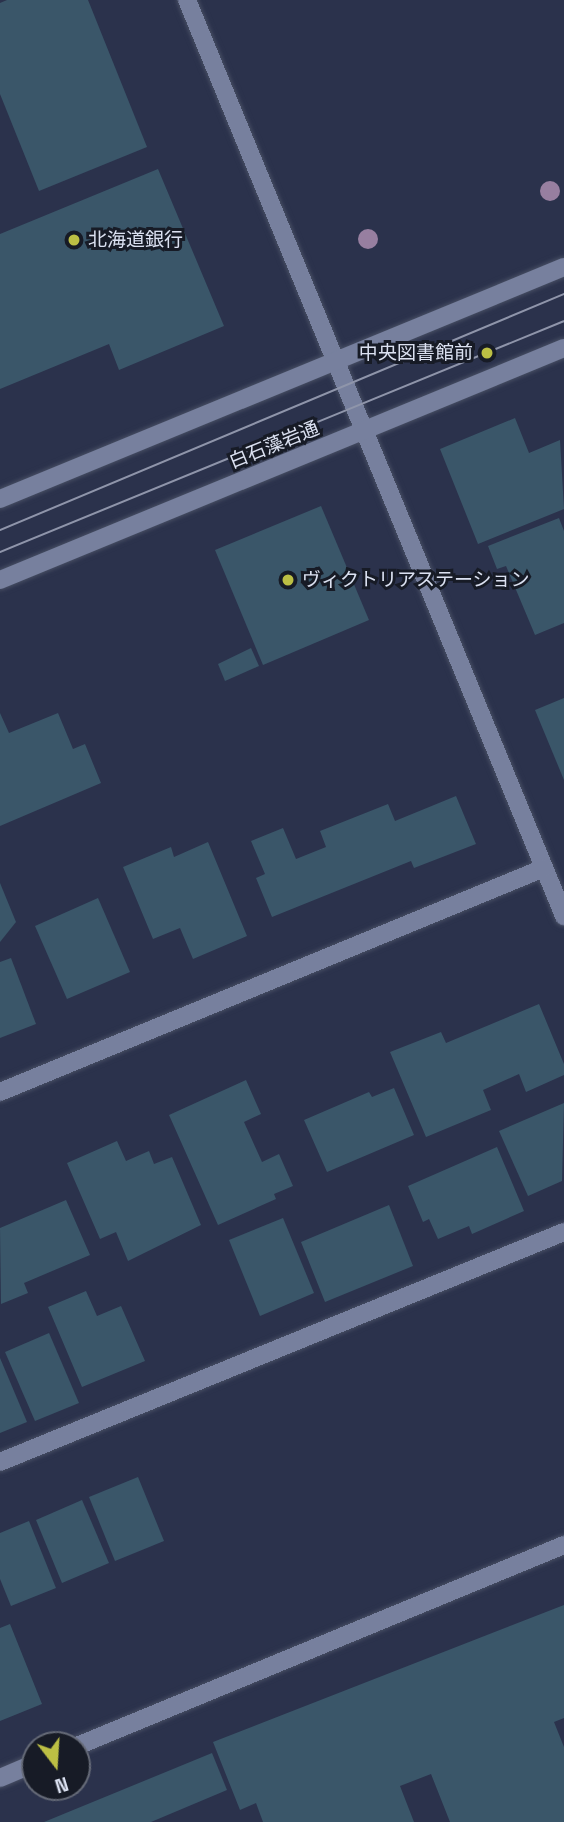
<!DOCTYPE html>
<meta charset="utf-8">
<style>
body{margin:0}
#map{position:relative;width:564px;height:1822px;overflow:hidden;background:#2b324c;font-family:"Space Grotesk","Noto Sans JP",sans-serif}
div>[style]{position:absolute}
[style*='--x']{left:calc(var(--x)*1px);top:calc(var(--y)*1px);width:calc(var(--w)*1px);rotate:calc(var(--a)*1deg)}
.building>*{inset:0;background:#3a5669}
.roads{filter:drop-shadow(0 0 2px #474e63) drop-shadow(0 0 2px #474e63)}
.minor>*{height:18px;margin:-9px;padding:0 9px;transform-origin:9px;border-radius:9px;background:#77809e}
.secondary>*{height:18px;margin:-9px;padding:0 9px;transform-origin:9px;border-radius:9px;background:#77809e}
.tram>*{height:2px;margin:-1px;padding:0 1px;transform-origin:1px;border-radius:1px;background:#8f95aa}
.trees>*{width:20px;height:20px;margin:-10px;border-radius:50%;background:#977fa0}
.dots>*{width:19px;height:19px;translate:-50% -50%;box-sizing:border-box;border:4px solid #171b26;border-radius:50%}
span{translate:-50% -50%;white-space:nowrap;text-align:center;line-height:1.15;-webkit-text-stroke:6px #171b26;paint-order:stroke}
.poi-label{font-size:19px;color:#dbe1f1}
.left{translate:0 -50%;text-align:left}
.right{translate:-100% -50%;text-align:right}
.street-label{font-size:19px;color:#dbe1f1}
.north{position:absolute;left:21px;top:1731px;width:70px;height:70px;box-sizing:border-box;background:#171b26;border:2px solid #656a77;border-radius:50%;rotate:163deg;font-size:19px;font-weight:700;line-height:28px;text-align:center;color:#dbe1f1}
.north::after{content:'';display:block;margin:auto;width:24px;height:32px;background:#bcbf44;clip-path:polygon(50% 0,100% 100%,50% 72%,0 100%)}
</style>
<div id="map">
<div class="building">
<i style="clip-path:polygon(7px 0,88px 0,147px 147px,39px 191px,0 94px,0 3px)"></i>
<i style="clip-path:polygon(158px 169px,224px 326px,119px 370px,109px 344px,0 389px,0 234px)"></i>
<i style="clip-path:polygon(515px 418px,529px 453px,560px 440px,564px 509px,478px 544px,440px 449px)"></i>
<i style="clip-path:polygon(321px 506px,369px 620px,263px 665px,215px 550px)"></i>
<i style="clip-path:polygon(559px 518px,564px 531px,564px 623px,535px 635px,506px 566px,497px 569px,488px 546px)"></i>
<i style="clip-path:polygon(251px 648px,259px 666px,225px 681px,218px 664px)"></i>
<i style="clip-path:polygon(564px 698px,564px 780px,535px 710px)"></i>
<i style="clip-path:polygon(0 713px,9px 733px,58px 713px,73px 749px,85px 744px,101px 783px,0 826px)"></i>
<i style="clip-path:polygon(456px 796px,476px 844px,414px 868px,411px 861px,272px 917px,256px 878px,265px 874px,251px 841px,283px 828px,296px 859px,326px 847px,320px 831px,388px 804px,395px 821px)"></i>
<i style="clip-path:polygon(208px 842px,247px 936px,193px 959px,180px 928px,153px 939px,123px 867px,171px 847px,174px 857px)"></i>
<i style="clip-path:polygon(0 883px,16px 922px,0 942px)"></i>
<i style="clip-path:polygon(98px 898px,130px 972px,67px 999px,35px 926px)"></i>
<i style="clip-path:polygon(11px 958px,36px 1024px,0 1038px,0 962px)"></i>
<i style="clip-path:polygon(539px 1004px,564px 1064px,564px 1075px,526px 1092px,519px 1074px,483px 1090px,491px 1110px,426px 1137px,390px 1052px,441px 1032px,446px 1043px)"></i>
<i style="clip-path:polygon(246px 1080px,261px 1114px,244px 1122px,262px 1162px,279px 1154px,293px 1186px,274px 1194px,276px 1199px,218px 1225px,169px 1115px)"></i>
<i style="clip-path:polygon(394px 1088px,414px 1135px,327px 1172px,304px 1120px,369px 1092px,372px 1097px)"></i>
<i style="clip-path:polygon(564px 1103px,562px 1181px,528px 1196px,499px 1131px)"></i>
<i style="clip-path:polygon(117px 1141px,126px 1161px,149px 1151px,154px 1164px,172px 1157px,201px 1225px,128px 1261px,116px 1232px,100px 1239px,67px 1163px)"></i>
<i style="clip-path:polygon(497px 1147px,524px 1211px,472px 1234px,469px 1226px,438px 1239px,429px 1219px,423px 1222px,408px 1186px)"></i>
<i style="clip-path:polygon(66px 1200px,90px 1255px,24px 1283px,28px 1293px,1px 1304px,0 1228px)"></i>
<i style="clip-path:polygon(389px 1205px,413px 1266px,325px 1302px,301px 1242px)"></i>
<i style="clip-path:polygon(283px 1218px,314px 1293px,260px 1316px,229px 1240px)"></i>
<i style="clip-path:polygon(86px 1291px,97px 1316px,121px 1306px,145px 1361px,82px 1387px,48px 1307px)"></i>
<i style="clip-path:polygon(49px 1333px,79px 1403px,35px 1421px,5px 1352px)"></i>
<i style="clip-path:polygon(0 1358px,27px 1422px,0 1433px)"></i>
<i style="clip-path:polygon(138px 1477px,164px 1541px,115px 1561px,89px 1497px)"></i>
<i style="clip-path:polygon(82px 1500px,109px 1563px,62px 1583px,36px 1520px)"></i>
<i style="clip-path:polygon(29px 1521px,56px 1588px,11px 1606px,0 1579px,0 1533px)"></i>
<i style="clip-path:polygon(564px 1605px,564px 1718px,554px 1722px,564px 1747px,564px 1822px,450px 1822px,431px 1774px,400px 1786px,414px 1822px,263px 1822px,256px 1803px,240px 1810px,213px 1742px)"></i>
<i style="clip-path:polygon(10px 1624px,42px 1704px,0 1721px,0 1628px)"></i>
<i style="clip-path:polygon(212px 1753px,227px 1790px,151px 1822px,44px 1822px)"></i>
</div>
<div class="roads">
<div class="minor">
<i style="--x:187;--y:0;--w:991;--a:67.63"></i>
<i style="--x:0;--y:1092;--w:588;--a:-22.38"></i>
<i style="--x:0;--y:1462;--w:609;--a:-22.19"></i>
<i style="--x:77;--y:1746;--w:527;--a:-22.43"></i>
<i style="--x:0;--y:1778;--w:38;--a:-23"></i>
</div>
<div class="secondary">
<i style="--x:0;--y:499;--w:610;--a:-22.36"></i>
<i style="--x:0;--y:580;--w:610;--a:-22.36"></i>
</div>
</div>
<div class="tram">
<i style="--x:0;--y:530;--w:611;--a:-22.71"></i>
<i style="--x:0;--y:552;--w:609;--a:-22.27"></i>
</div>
<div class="trees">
<i style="left:550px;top:191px"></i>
<i style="left:368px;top:239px"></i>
</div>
<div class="dots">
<i style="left:74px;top:240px;background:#bcbf44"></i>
<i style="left:487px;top:353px;background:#bcbf44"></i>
<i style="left:288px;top:580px;background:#bcbf44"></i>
</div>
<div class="poi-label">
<span class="left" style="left:88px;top:240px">北海道銀行</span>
<span class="right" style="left:473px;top:353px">中央図書館前</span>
<span class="left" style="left:302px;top:580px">ヴィクトリアステーション</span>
</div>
<div class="street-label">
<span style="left:274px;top:445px;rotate:-22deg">白石藻岩通</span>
</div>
<div class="north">N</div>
</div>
